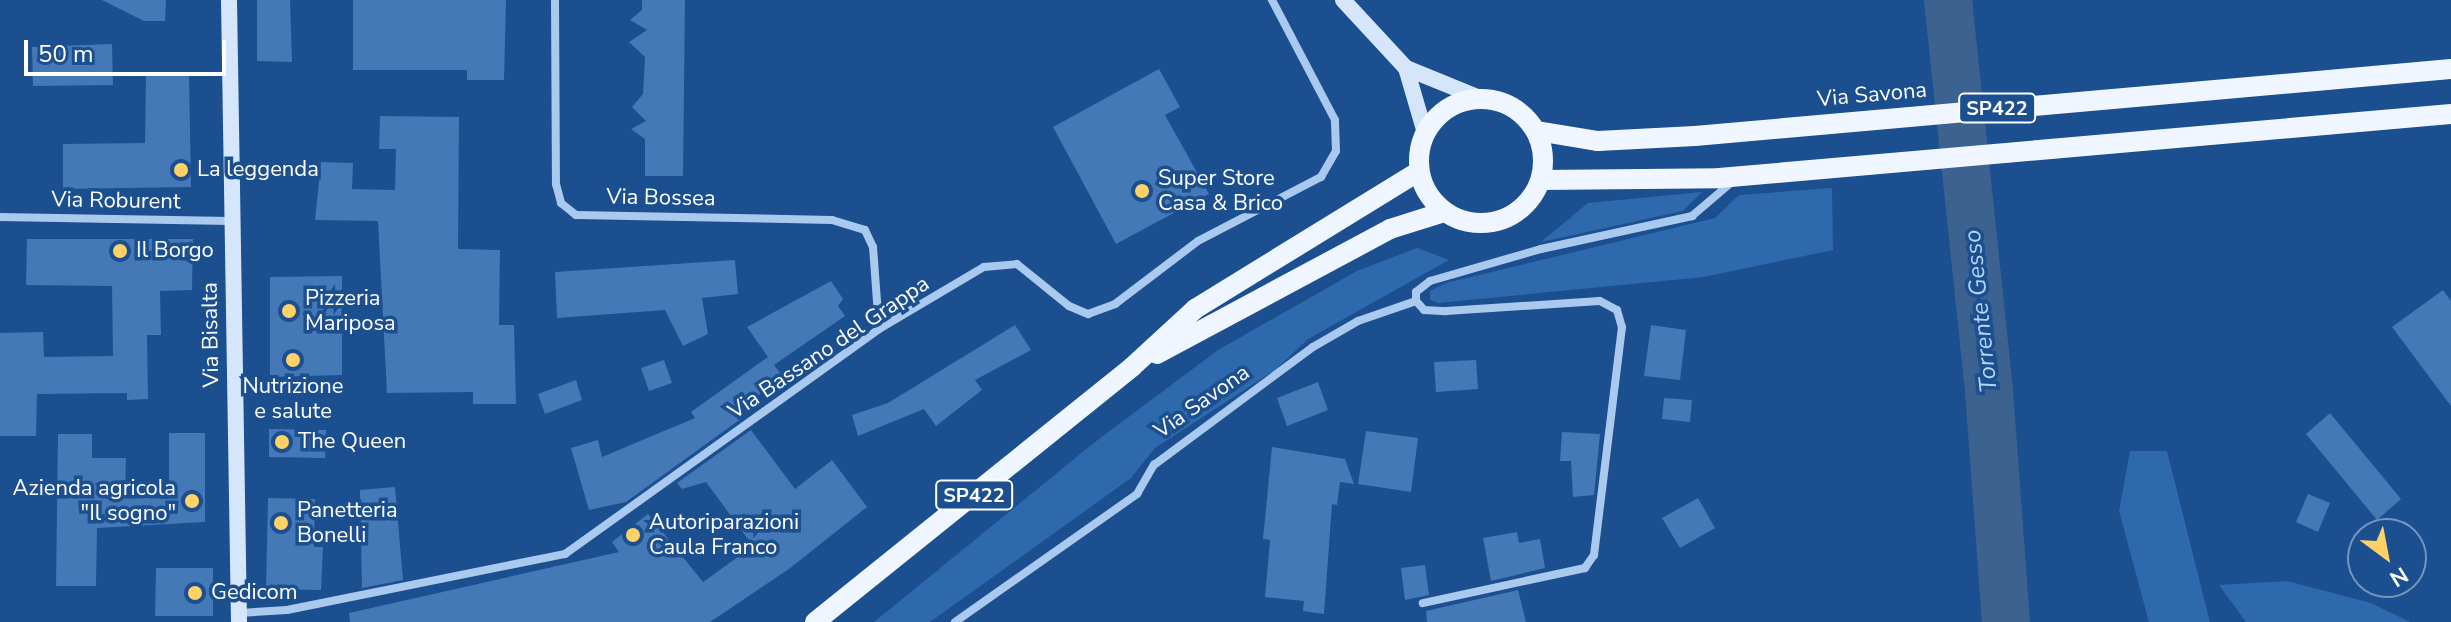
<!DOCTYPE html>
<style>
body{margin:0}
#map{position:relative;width:2451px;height:622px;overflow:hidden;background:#1b4f8f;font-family:"Nunito Sans",sans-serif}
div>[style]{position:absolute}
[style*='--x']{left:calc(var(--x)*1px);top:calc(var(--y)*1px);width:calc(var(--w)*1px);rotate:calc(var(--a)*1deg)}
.green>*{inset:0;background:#2e69ad}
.river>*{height:48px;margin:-24px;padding:0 24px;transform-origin:24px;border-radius:24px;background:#3c6290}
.building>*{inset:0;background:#4478b7}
.street>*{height:8px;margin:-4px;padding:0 4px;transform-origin:4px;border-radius:4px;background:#a9c9ee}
.secondary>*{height:16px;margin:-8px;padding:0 8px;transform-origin:8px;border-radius:8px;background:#d6e6fa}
.primary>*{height:20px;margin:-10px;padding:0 10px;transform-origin:10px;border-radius:10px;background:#f0f6ff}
.primary>.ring{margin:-10px;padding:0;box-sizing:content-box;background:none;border:20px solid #f0f6ff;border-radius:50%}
.dots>*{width:22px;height:22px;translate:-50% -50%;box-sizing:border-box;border:4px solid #1b4f8f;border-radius:50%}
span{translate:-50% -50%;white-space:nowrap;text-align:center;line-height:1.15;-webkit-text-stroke:7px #1b4f8f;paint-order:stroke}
.shield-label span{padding:2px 6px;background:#1b4f8f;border:2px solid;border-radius:6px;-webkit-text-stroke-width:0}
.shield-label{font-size:20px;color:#fff;font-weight:700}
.street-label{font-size:22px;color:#fff}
.poi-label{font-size:22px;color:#fff}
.left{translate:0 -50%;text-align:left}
.right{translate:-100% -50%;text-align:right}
.water-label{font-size:24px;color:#b5d3f5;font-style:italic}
.north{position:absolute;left:2347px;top:518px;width:80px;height:80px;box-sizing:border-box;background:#1b4f8f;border:2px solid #7695bc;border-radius:50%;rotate:148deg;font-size:22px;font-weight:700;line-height:32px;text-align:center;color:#fff}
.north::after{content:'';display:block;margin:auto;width:28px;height:36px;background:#ffd166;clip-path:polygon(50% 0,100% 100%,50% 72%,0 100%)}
.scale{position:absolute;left:24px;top:40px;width:202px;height:36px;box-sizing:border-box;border:4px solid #fff;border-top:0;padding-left:10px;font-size:24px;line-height:28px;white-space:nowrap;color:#fff;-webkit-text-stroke:6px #1b4f8f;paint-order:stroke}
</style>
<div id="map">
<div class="green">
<i style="clip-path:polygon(1832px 188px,1833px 250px,1704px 277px,1438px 303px,1430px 300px,1430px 291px,1446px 283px,1715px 218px,1739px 195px)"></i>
<i style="clip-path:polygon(1702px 192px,1683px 211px,1541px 242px,1588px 203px)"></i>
<i style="clip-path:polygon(1417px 248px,1449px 260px,1308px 339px,1275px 370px,1155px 448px,1131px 478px,930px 622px,874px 622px,1095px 442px,1218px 350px,1357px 271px)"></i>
<i style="clip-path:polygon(2130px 451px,2167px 451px,2210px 622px,2149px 622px,2119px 511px)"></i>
<i style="clip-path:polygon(2287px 581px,2371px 603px,2410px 622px,2246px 622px,2219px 585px)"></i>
</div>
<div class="river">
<i style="--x:1948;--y:0;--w:393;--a:84"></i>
<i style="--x:1989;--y:391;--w:232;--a:85.8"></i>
</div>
<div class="building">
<i style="clip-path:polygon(102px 0,166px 0,165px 21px,144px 21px)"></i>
<i style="clip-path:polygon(257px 0,290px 0,292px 62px,257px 61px)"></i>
<i style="clip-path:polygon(353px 0,506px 0,504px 80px,467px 80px,467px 70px,353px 70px)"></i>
<i style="clip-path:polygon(642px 0,685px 0,683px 176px,645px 176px,645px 139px,631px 129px,646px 121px,632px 107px,643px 94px,645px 57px,629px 42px,647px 30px,630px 20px,642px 10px)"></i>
<i style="clip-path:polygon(112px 44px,113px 85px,33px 86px,32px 47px)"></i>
<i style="clip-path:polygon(1159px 69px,1180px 107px,1165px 115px,1209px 194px,1116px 244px,1053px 127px)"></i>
<i style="clip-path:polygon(189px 72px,191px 187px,63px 189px,63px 144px,145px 143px,146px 73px)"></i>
<i style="clip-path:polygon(380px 116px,459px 117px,458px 249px,500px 250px,499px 325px,514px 325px,516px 404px,473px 404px,473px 392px,387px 393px,378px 221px,315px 220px,321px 162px,353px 163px,352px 189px,395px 190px,396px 149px,379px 149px)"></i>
<i style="clip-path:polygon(27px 239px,193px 239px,192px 290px,160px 291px,161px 335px,147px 335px,148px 399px,127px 400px,127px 393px,37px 394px,36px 436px,0 436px,0 333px,43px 332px,44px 357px,113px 356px,112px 286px,26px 285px)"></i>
<i style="clip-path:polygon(735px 260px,738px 294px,702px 298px,708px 334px,683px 346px,665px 310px,557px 318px,555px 272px)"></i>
<i style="clip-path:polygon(342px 276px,342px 375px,270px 377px,270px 277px)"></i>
<i style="clip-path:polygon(831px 281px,843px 299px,838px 306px,845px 316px,774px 365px,783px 377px,737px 411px,742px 418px,626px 502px,589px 510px,571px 448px,598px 440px,602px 457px,695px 418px,691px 412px,768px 357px,747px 327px)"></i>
<i style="clip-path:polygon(2443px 290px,2451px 301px,2451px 406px,2392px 327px)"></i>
<i style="clip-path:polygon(1015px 325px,1031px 350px,975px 380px,982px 390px,936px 426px,924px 409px,858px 436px,852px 415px,888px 403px)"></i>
<i style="clip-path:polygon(1651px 325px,1686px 330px,1680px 380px,1644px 376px)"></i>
<i style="clip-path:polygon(664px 360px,672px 383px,649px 391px,641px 368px)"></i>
<i style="clip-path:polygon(1476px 360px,1478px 389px,1436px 392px,1434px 362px)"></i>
<i style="clip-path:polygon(576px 380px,582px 400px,545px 414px,538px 394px)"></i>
<i style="clip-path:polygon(1318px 382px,1328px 410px,1287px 426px,1277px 398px)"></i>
<i style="clip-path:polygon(1664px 398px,1692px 400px,1690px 422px,1662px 419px)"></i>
<i style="clip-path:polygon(2330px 413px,2401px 499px,2377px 520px,2306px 434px)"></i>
<i style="clip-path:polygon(269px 429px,326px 430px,325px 458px,269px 457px)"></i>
<i style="clip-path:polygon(751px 430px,795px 489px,832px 460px,867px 507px,789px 569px,710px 622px,350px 622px,349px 613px,619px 552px,612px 542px,648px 514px,703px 582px,753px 546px,706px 482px,682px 489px,677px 483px)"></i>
<i style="clip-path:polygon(1366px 431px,1418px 438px,1411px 492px,1358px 484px)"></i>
<i style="clip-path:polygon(1562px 432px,1600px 434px,1594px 495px,1573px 497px,1571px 461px,1560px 461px)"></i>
<i style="clip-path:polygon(169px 433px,205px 433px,205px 522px,97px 528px,96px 586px,56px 586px,58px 434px,92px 434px,92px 458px,126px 458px,125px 497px,169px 499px)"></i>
<i style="clip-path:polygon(1272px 447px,1345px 459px,1354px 484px,1340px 482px,1337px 505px,1332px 504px,1324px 614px,1303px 611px,1304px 601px,1265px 597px,1270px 540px,1263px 539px)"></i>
<i style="clip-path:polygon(395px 487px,403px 580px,362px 588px,360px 490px)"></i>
<i style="clip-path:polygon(2308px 494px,2330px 503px,2318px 532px,2296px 522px)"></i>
<i style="clip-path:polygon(268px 498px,315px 499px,314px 547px,323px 547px,321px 590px,266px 589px)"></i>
<i style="clip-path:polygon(1698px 498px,1715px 528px,1680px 548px,1662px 518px)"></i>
<i style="clip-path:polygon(1517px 532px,1519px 543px,1540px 539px,1545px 568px,1491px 581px,1483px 538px)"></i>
<i style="clip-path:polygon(1425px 565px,1429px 595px,1405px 600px,1401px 568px)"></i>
<i style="clip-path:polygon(156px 568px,213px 568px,213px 616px,155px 616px)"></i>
<i style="clip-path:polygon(1518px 590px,1526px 622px,1427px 622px,1426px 611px)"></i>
</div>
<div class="street">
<i style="--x:555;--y:0;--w:184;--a:89.7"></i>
<i style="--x:556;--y:184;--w:20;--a:75"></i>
<i style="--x:561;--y:203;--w:19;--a:39"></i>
<i style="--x:576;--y:215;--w:256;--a:1.1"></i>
<i style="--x:832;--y:220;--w:34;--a:17"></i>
<i style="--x:865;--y:230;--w:19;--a:65"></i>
<i style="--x:873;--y:247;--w:82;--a:85.8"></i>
<i style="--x:0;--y:217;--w:230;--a:1"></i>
<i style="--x:1416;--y:301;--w:12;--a:48"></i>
<i style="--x:1424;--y:310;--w:22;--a:3"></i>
<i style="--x:1446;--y:311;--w:154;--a:-3.7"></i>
<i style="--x:1600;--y:301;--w:19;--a:28"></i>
<i style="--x:1617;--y:310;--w:18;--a:74"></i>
<i style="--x:1622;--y:327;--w:230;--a:97"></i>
<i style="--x:1594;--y:555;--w:16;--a:125"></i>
<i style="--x:1585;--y:568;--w:166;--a:167.8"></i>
<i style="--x:1416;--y:301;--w:9;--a:-90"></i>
<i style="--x:1416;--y:292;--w:18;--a:-38"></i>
<i style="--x:1430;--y:281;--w:116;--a:-16.1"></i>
<i style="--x:1541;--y:249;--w:155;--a:-12.3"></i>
<i style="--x:1692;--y:216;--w:54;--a:-40.5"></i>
<i style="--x:239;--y:613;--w:48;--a:-3.6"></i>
<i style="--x:287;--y:610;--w:284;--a:-11.4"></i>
<i style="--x:565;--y:554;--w:386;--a:-35.6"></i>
<i style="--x:879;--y:329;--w:122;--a:-30.6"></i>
<i style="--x:984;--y:267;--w:33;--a:-5"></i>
<i style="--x:1017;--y:264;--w:67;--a:38.9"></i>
<i style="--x:1069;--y:306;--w:21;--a:23"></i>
<i style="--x:1088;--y:314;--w:29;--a:-20"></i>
<i style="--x:1115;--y:304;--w:104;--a:-37.2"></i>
<i style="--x:1198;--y:241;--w:139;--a:-27.5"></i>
<i style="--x:1321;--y:177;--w:30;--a:-60"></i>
<i style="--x:1336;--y:151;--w:31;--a:-92"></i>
<i style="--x:1335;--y:120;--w:136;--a:-117.7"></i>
<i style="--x:955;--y:622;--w:223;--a:-35.1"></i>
<i style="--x:1137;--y:494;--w:34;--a:-60"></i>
<i style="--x:1154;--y:465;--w:198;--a:-36.6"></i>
<i style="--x:1313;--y:347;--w:52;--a:-30"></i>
<i style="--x:1358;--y:321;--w:61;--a:-19"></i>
</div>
<div class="secondary">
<i style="--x:229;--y:0;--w:622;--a:89.08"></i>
<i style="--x:1343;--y:0;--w:93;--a:47.2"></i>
<i style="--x:1406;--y:68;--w:80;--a:22.1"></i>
<i style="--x:1406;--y:68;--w:68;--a:73.7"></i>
</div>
<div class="primary">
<i class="ring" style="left:1419px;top:99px;width:104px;height:104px"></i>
<i style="--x:1537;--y:131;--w:62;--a:9.3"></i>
<i style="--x:1598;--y:141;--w:97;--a:-3"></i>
<i style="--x:1695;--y:136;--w:759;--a:-5.06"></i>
<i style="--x:1541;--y:180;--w:178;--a:-0.6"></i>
<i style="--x:1719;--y:178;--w:735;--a:-5"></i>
<i style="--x:1157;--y:354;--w:264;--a:-28.2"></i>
<i style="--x:1390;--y:229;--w:57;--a:-17.5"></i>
<i style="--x:815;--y:622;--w:407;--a:-38.8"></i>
<i style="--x:1132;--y:367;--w:86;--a:-42.6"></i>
<i style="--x:1195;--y:309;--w:263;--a:-31.6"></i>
</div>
<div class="dots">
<i style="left:181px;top:170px;background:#ffd166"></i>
<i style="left:1142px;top:191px;background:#ffd166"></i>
<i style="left:120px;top:251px;background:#ffd166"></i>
<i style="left:289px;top:311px;background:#ffd166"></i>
<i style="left:293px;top:360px;background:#ffd166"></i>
<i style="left:282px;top:442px;background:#ffd166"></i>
<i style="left:192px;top:501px;background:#ffd166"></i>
<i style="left:281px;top:523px;background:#ffd166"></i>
<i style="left:633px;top:535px;background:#ffd166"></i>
<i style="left:195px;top:593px;background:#ffd166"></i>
</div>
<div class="shield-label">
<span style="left:1997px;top:108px">SP422</span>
<span style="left:974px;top:495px">SP422</span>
</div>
<div class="street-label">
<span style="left:1872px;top:95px;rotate:-5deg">Via Savona</span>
<span style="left:661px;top:198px;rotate:1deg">Via Bossea</span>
<span style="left:116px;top:201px;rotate:1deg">Via Roburent</span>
<span style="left:211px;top:335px;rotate:-91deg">Via Bisalta</span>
<span style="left:829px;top:348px;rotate:-34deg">Via Bassano del Grappa</span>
<span style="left:1202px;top:402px;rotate:-35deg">Via Savona</span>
</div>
<div class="poi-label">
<span class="left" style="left:197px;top:170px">La leggenda</span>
<span class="left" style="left:1158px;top:191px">Super Store<br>Casa &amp; Brico</span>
<span class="left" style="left:136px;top:251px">Il Borgo</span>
<span class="left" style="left:305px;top:311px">Pizzeria<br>Mariposa</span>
<span style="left:293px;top:399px">Nutrizione<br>e salute</span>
<span class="left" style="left:298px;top:442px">The Queen</span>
<span class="right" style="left:176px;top:501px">Azienda agricola<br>"Il sogno"</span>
<span class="left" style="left:297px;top:523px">Panetteria<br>Bonelli</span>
<span class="left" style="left:649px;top:535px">Autoriparazioni<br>Caula Franco</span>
<span class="left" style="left:211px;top:593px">Gedicom</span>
</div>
<div class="water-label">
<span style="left:1981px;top:311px;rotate:-96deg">Torrente Gesso</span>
</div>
<div class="north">N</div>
<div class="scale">50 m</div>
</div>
